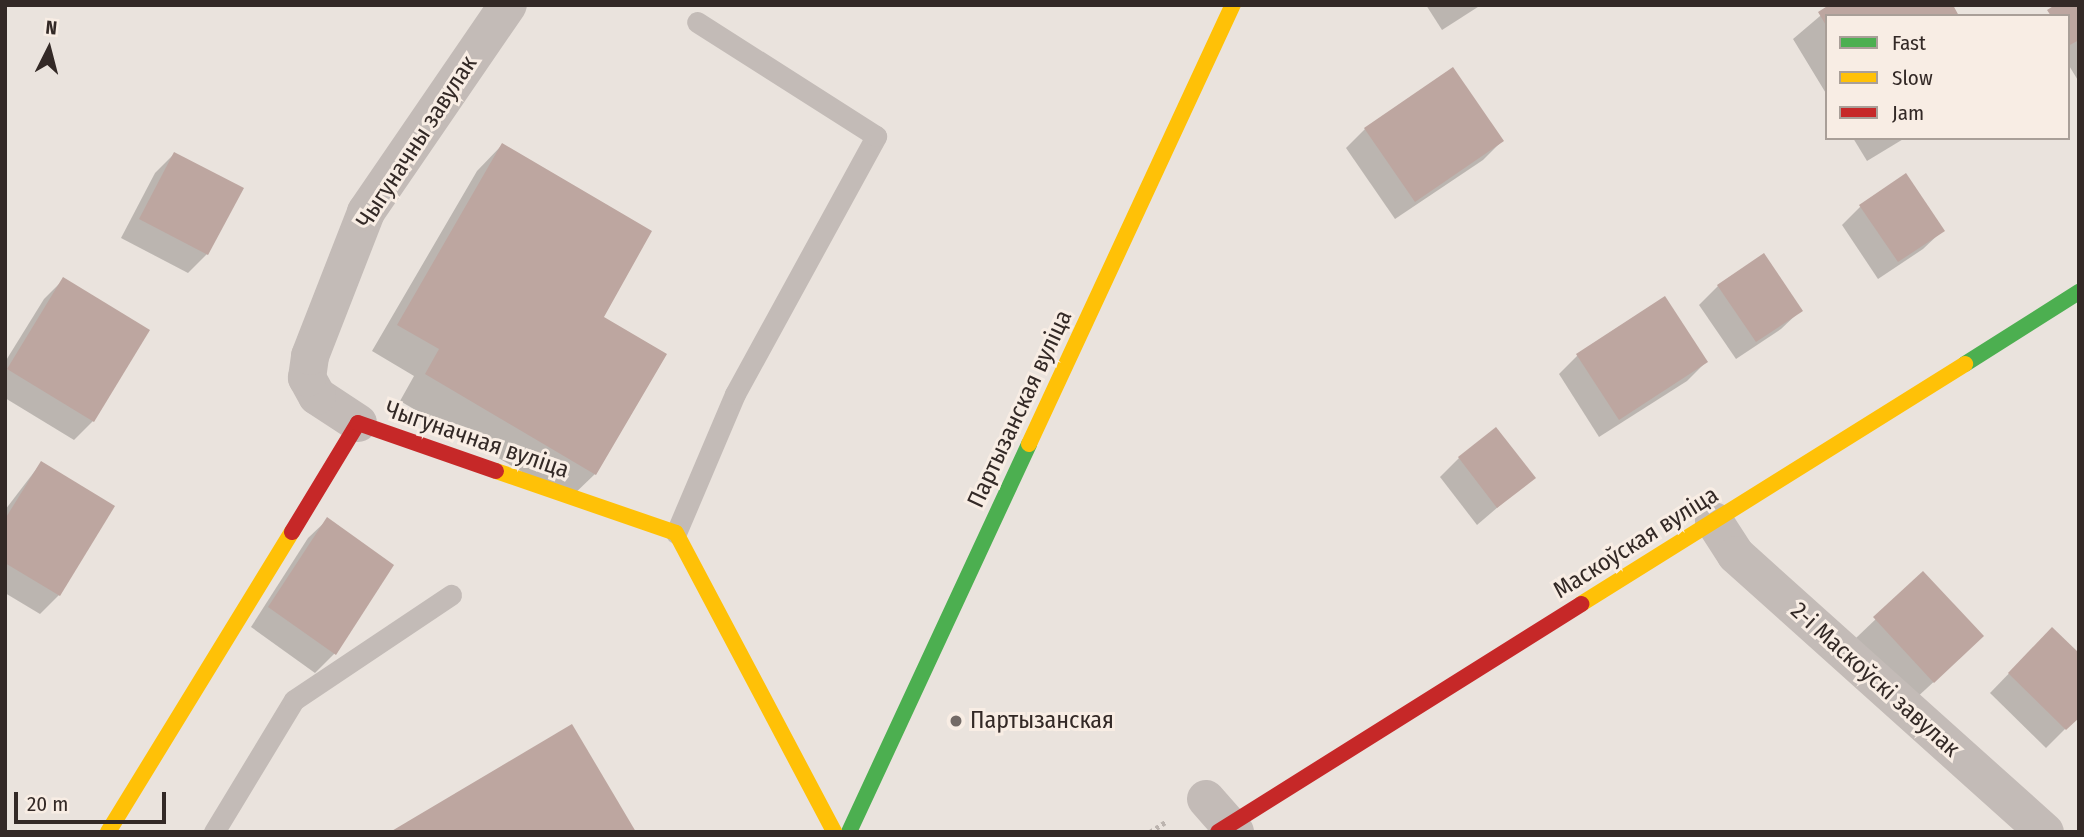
<!DOCTYPE html>
<meta charset="utf-8">
<style>
body{margin:0}
#map{position:relative;width:2084px;height:837px;overflow:hidden;background:#eae3dd;font-family:"Fira Sans Condensed",sans-serif}
div>[style]{position:absolute}
[style*='--x']{left:calc(var(--x)*1px);top:calc(var(--y)*1px);width:calc(var(--w)*1px);rotate:calc(var(--a)*1deg)}
.shadow>*{inset:0;background:#0003}
.building>*{inset:0;background:#bda6a0}
.path>*{height:4.5px;margin-top:-2.25px;transform-origin:0;background:repeating-linear-gradient(90deg,#bcb4af 0 3.5px,transparent 0 7px)}
.lane>*{height:21px;margin:-10.5px;padding:0 10.5px;transform-origin:10.5px;border-radius:10.5px;background:#c3bbb7}
.street>*{height:38px;margin:-19px;padding:0 19px;transform-origin:19px;border-radius:19px;background:#c3bbb7}
.fast>*{height:16px;margin:-8px;padding:0 8px;transform-origin:8px;border-radius:8px;background:#4caf50}
.slow>*{height:16px;margin:-8px;padding:0 8px;transform-origin:8px;border-radius:8px;background:#ffc107}
.jam>*{height:16px;margin:-8px;padding:0 8px;transform-origin:8px;border-radius:8px;background:#c62828}
.dots>*{width:19px;height:19px;translate:-50% -50%;box-sizing:border-box;border:4px solid #f8ede4;border-radius:50%}
span{translate:-50% -50%;white-space:nowrap;text-align:center;line-height:1.15;-webkit-text-stroke:6px #f8ede4;paint-order:stroke}
.street-label{font-size:24px;color:#332926}
.poi-label{font-size:24px;color:#332926}
.left{translate:0 -50%;text-align:left}
.frame{position:absolute;inset:0;border:7px solid #332926;pointer-events:none}
.legend{position:absolute;left:1825px;top:14px;width:245px;height:126px;box-sizing:border-box;background:#f8ede4;border:2px solid #a99f98;margin:0;padding:9px 12px;list-style:none;font-size:21px;color:#332926}
.legend li{display:flex;align-items:center;gap:14px;height:35px}
.legend b{width:35px;border:2px solid #a99f98}
.north{position:absolute;left:14px;top:14px;width:70px;height:70px;-webkit-text-stroke:5px #f8ede4;paint-order:stroke;rotate:6deg;font-size:19px;font-weight:700;line-height:28px;text-align:center;color:#332926}
.north::after{content:'';display:block;margin:auto;width:24px;height:32px;background:#332926;clip-path:polygon(50% 0,100% 100%,50% 72%,0 100%)}
.scale{position:absolute;left:14px;top:792px;width:152px;height:32px;box-sizing:border-box;border:4px solid #332926;border-top:0;padding-left:9px;font-size:21px;line-height:24px;white-space:nowrap;color:#332926;-webkit-text-stroke:5px #f8ede4;paint-order:stroke}
</style>
<div id="map">
<div class="shadow">
<i style="clip-path:polygon(1426px 5px,1481px 5px,1442px 30px)"></i>
<i style="clip-path:polygon(1833px 5px,1827px 16px,1827px 95px,1793px 39px)"></i>
<i style="clip-path:polygon(2079px 5px,2079px 82px,2068px 64px,2068px 16px,2044px 16px)"></i>
<i style="clip-path:polygon(1365px 129px,1502px 141px,1483px 160px,1395px 219px,1346px 148px)"></i>
<i style="clip-path:polygon(1853px 138px,1905px 138px,1867px 161px)"></i>
<i style="clip-path:polygon(502px 145px,602px 318px,595px 474px,569px 499px,400px 401px,414px 376px,372px 351px,477px 171px)"></i>
<i style="clip-path:polygon(174px 154px,207px 254px,188px 273px,121px 238px,155px 173px)"></i>
<i style="clip-path:polygon(1861px 206px,1942px 231px,1923px 249px,1878px 279px,1842px 225px)"></i>
<i style="clip-path:polygon(63px 280px,93px 421px,74px 440px,5px 398px,5px 362px,44px 299px)"></i>
<i style="clip-path:polygon(1718px 286px,1800px 311px,1781px 329px,1736px 359px,1699px 305px)"></i>
<i style="clip-path:polygon(1578px 355px,1706px 362px,1687px 381px,1599px 437px,1559px 374px)"></i>
<i style="clip-path:polygon(1459px 458px,1533px 477px,1477px 525px,1440px 477px)"></i>
<i style="clip-path:polygon(41px 463px,59px 595px,40px 614px,5px 593px,5px 510px)"></i>
<i style="clip-path:polygon(327px 520px,392px 566px,334px 654px,315px 673px,251px 627px,308px 538px)"></i>
<i style="clip-path:polygon(1923px 574px,1963px 655px,1914px 700px,1856px 638px)"></i>
<i style="clip-path:polygon(2052px 629px,2079px 715px,2046px 748px,1990px 693px)"></i>
</div>
<div class="building">
<i style="clip-path:polygon(1829px 5px,1953px 5px,1959px 16px,1827px 16px,1827px 27px,1818px 12px)"></i>
<i style="clip-path:polygon(2055px 5px,2079px 5px,2079px 40px,2068px 46px,2068px 16px,2051px 16px,2047px 10px)"></i>
<i style="clip-path:polygon(1453px 67px,1504px 141px,1415px 202px,1364px 128px)"></i>
<i style="clip-path:polygon(502px 143px,652px 231px,604px 317px,667px 354px,596px 475px,425px 374px,439px 349px,397px 325px)"></i>
<i style="clip-path:polygon(174px 152px,244px 188px,208px 255px,139px 219px)"></i>
<i style="clip-path:polygon(1906px 173px,1945px 231px,1898px 262px,1859px 205px)"></i>
<i style="clip-path:polygon(1764px 253px,1803px 311px,1756px 342px,1717px 285px)"></i>
<i style="clip-path:polygon(63px 277px,150px 330px,94px 422px,7px 369px)"></i>
<i style="clip-path:polygon(1665px 296px,1708px 362px,1619px 420px,1576px 354px)"></i>
<i style="clip-path:polygon(1496px 427px,1536px 478px,1497px 508px,1458px 457px)"></i>
<i style="clip-path:polygon(41px 461px,115px 506px,60px 596px,5px 563px,5px 519px)"></i>
<i style="clip-path:polygon(327px 517px,394px 565px,336px 655px,268px 607px)"></i>
<i style="clip-path:polygon(1923px 571px,1984px 636px,1934px 683px,1873px 617px)"></i>
<i style="clip-path:polygon(2052px 627px,2079px 653px,2079px 718px,2066px 730px,2008px 673px)"></i>
<i style="clip-path:polygon(572px 724px,636px 832px,390px 832px)"></i>
</div>
<div class="path">
<i style="--x:1150;--y:832;--w:20;--a:-33"></i>
</div>
<div class="lane">
<i style="--x:676;--y:533;--w:151;--a:-67"></i>
<i style="--x:735;--y:394;--w:294;--a:-61.3"></i>
<i style="--x:876;--y:136;--w:212;--a:-147.5"></i>
<i style="--x:214;--y:832;--w:154;--a:-58.8"></i>
<i style="--x:294;--y:700;--w:189;--a:-33.8"></i>
</div>
<div class="street">
<i style="--x:358;--y:423;--w:49;--a:-146.6"></i>
<i style="--x:317;--y:396;--w:21;--a:-119"></i>
<i style="--x:307;--y:378;--w:22;--a:-82"></i>
<i style="--x:310;--y:356;--w:155;--a:-68.7"></i>
<i style="--x:366;--y:212;--w:251;--a:-55.6"></i>
<i style="--x:1714;--y:521;--w:40;--a:57.1"></i>
<i style="--x:1736;--y:555;--w:415;--a:41.9"></i>
<i style="--x:1206;--y:799;--w:44;--a:48.7"></i>
</div>
<div class="fast">
<i style="--x:1965;--y:364;--w:135;--a:-32.3"></i>
<i style="--x:849;--y:832;--w:428;--a:-65.1"></i>
</div>
<div class="slow">
<i style="--x:1029;--y:444;--w:484;--a:-65.1"></i>
<i style="--x:496;--y:471;--w:190;--a:19"></i>
<i style="--x:676;--y:533;--w:338;--a:62.1"></i>
<i style="--x:1581;--y:604;--w:453;--a:-32"></i>
<i style="--x:108;--y:832;--w:352;--a:-58.5"></i>
</div>
<div class="jam">
<i style="--x:292;--y:532;--w:127;--a:-58.8"></i>
<i style="--x:358;--y:423;--w:146;--a:19.2"></i>
<i style="--x:1218;--y:832;--w:429;--a:-32.1"></i>
</div>
<div class="dots">
<i style="left:956px;top:721px;background:#736a66"></i>
</div>
<div class="street-label">
<span style="left:417px;top:142px;rotate:-57deg">Чыгуначны завулак</span>
<span style="left:1020px;top:409px;rotate:-65deg">Партызанская вуліца</span>
<span style="left:477px;top:440px;rotate:19deg">Чыгуначная вуліца</span>
<span style="left:1636px;top:543px;rotate:-32deg">Маскоўская вуліца</span>
<span style="left:1875px;top:680px;rotate:42deg">2-і Маскоўскі завулак</span>
</div>
<div class="poi-label">
<span class="left" style="left:970px;top:721px">Партызанская</span>
</div>
<div class="frame"></div>
<ul class="legend">
<li><b style="height:9px;background:#4caf50"></b>Fast</li>
<li><b style="height:9px;background:#ffc107"></b>Slow</li>
<li><b style="height:9px;background:#c62828"></b>Jam</li>
</ul>
<div class="north">N</div>
<div class="scale">20 m</div>
</div>
